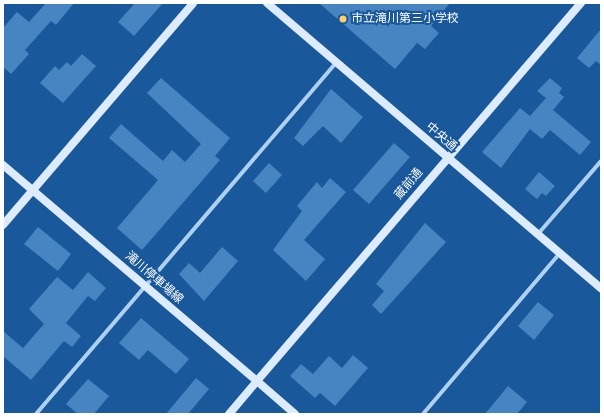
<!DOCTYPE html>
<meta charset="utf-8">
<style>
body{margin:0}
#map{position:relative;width:604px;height:417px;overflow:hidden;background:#19589a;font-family:"Fira Sans Condensed","Noto Sans JP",sans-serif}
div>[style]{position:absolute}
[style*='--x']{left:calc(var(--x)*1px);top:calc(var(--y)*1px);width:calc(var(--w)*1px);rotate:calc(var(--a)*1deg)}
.building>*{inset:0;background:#4684c2}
.street>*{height:4px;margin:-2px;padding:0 2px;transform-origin:2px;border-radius:2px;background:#aed0f1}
.secondary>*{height:8px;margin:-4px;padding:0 4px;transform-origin:4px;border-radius:4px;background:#ddecfc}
.dots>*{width:11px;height:11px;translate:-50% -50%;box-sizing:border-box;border:2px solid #19589a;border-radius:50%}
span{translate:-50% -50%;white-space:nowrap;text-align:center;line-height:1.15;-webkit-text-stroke:4px #19589a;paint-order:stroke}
.poi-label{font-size:12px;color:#fff}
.left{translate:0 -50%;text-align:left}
.street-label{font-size:12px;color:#fff}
.frame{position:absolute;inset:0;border:4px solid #fff;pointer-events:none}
</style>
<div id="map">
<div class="building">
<i style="clip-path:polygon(46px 3px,74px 3px,56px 25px,51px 21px,25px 50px,29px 54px,11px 74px,3px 67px,3px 28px,17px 12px,29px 22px)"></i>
<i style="clip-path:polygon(135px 3px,163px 3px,134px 36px,118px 22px)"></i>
<i style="clip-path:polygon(319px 3px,450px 3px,431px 26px,439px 33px,425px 49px,417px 43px,395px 69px)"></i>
<i style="clip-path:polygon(601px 29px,601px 65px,596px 61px,589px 68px,577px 58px)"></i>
<i style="clip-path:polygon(82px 54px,96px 66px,63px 103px,40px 83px,55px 66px,59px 70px,67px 62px,71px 66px)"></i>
<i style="clip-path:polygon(161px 78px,230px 138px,215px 156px,220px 160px,142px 250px,117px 228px,158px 180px,109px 138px,121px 124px,163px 161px,172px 150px,185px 162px,201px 144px,147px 93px)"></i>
<i style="clip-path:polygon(550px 78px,562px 88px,559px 93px,564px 97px,553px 110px,591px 142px,580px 155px,550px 130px,542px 139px,530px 129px,501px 168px,482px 152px,520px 108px,530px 116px,546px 98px,537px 91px)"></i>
<i style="clip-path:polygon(331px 89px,363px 117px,341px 143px,323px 126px,303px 146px,294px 138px)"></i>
<i style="clip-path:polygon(394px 143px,410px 157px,369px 204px,353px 190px)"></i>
<i style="clip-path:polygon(269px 163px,282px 175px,266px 193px,253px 181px)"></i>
<i style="clip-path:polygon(539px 172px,555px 186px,546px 196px,542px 193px,537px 199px,525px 189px)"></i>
<i style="clip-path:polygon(330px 178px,346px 192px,304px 240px,325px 259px,306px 281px,273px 250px,302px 211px,297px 206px,317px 182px,322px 188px)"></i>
<i style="clip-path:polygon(425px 223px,446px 242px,381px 314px,372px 305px,384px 291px,376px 284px)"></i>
<i style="clip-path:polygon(38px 227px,71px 254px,58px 271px,24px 244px)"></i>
<i style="clip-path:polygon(222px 247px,238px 261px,204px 301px,179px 274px,189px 263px,200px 273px)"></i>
<i style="clip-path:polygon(88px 272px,106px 288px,95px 301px,88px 296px,66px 323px,81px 336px,72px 347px,64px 341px,31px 380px,3px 356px,3px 331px,23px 348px,44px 324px,29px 309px,57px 277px,73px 290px)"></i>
<i style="clip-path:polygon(538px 302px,554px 315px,534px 340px,518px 326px)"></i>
<i style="clip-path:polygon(141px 318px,189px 359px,176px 374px,148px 350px,139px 360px,119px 343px)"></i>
<i style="clip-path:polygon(353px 355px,368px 368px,335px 406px,320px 393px,315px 398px,290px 376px,301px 364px,313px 374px,329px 356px,342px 368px)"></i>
<i style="clip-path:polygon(196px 378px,209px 389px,188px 414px,166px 414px)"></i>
<i style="clip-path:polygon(88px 379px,109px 396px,94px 414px,78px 414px,66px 404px)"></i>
<i style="clip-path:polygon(508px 386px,527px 402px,517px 414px,485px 414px)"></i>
</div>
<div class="street">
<i style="--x:538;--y:234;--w:96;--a:-49.2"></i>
<i style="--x:36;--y:414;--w:463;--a:-49.5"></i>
<i style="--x:423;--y:414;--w:211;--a:-49.6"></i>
</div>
<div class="secondary">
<i style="--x:267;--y:3;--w:439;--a:40.5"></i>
<i style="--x:3;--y:165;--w:333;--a:40.4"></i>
<i style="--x:257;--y:381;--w:43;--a:130.3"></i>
<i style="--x:3;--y:225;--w:292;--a:-49.4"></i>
<i style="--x:295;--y:414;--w:50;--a:-139"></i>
<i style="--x:257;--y:381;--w:498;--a:-49.4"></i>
</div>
<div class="dots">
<i style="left:343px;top:19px;background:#ffce6f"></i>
</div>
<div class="poi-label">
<span class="left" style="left:351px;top:19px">市立滝川第三小学校</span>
</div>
<div class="street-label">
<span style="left:441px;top:137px;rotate:41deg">中央通</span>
<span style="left:409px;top:184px;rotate:-50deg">蔵前通</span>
<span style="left:154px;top:278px;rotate:41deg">滝川停車場線</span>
</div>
<div class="frame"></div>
</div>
